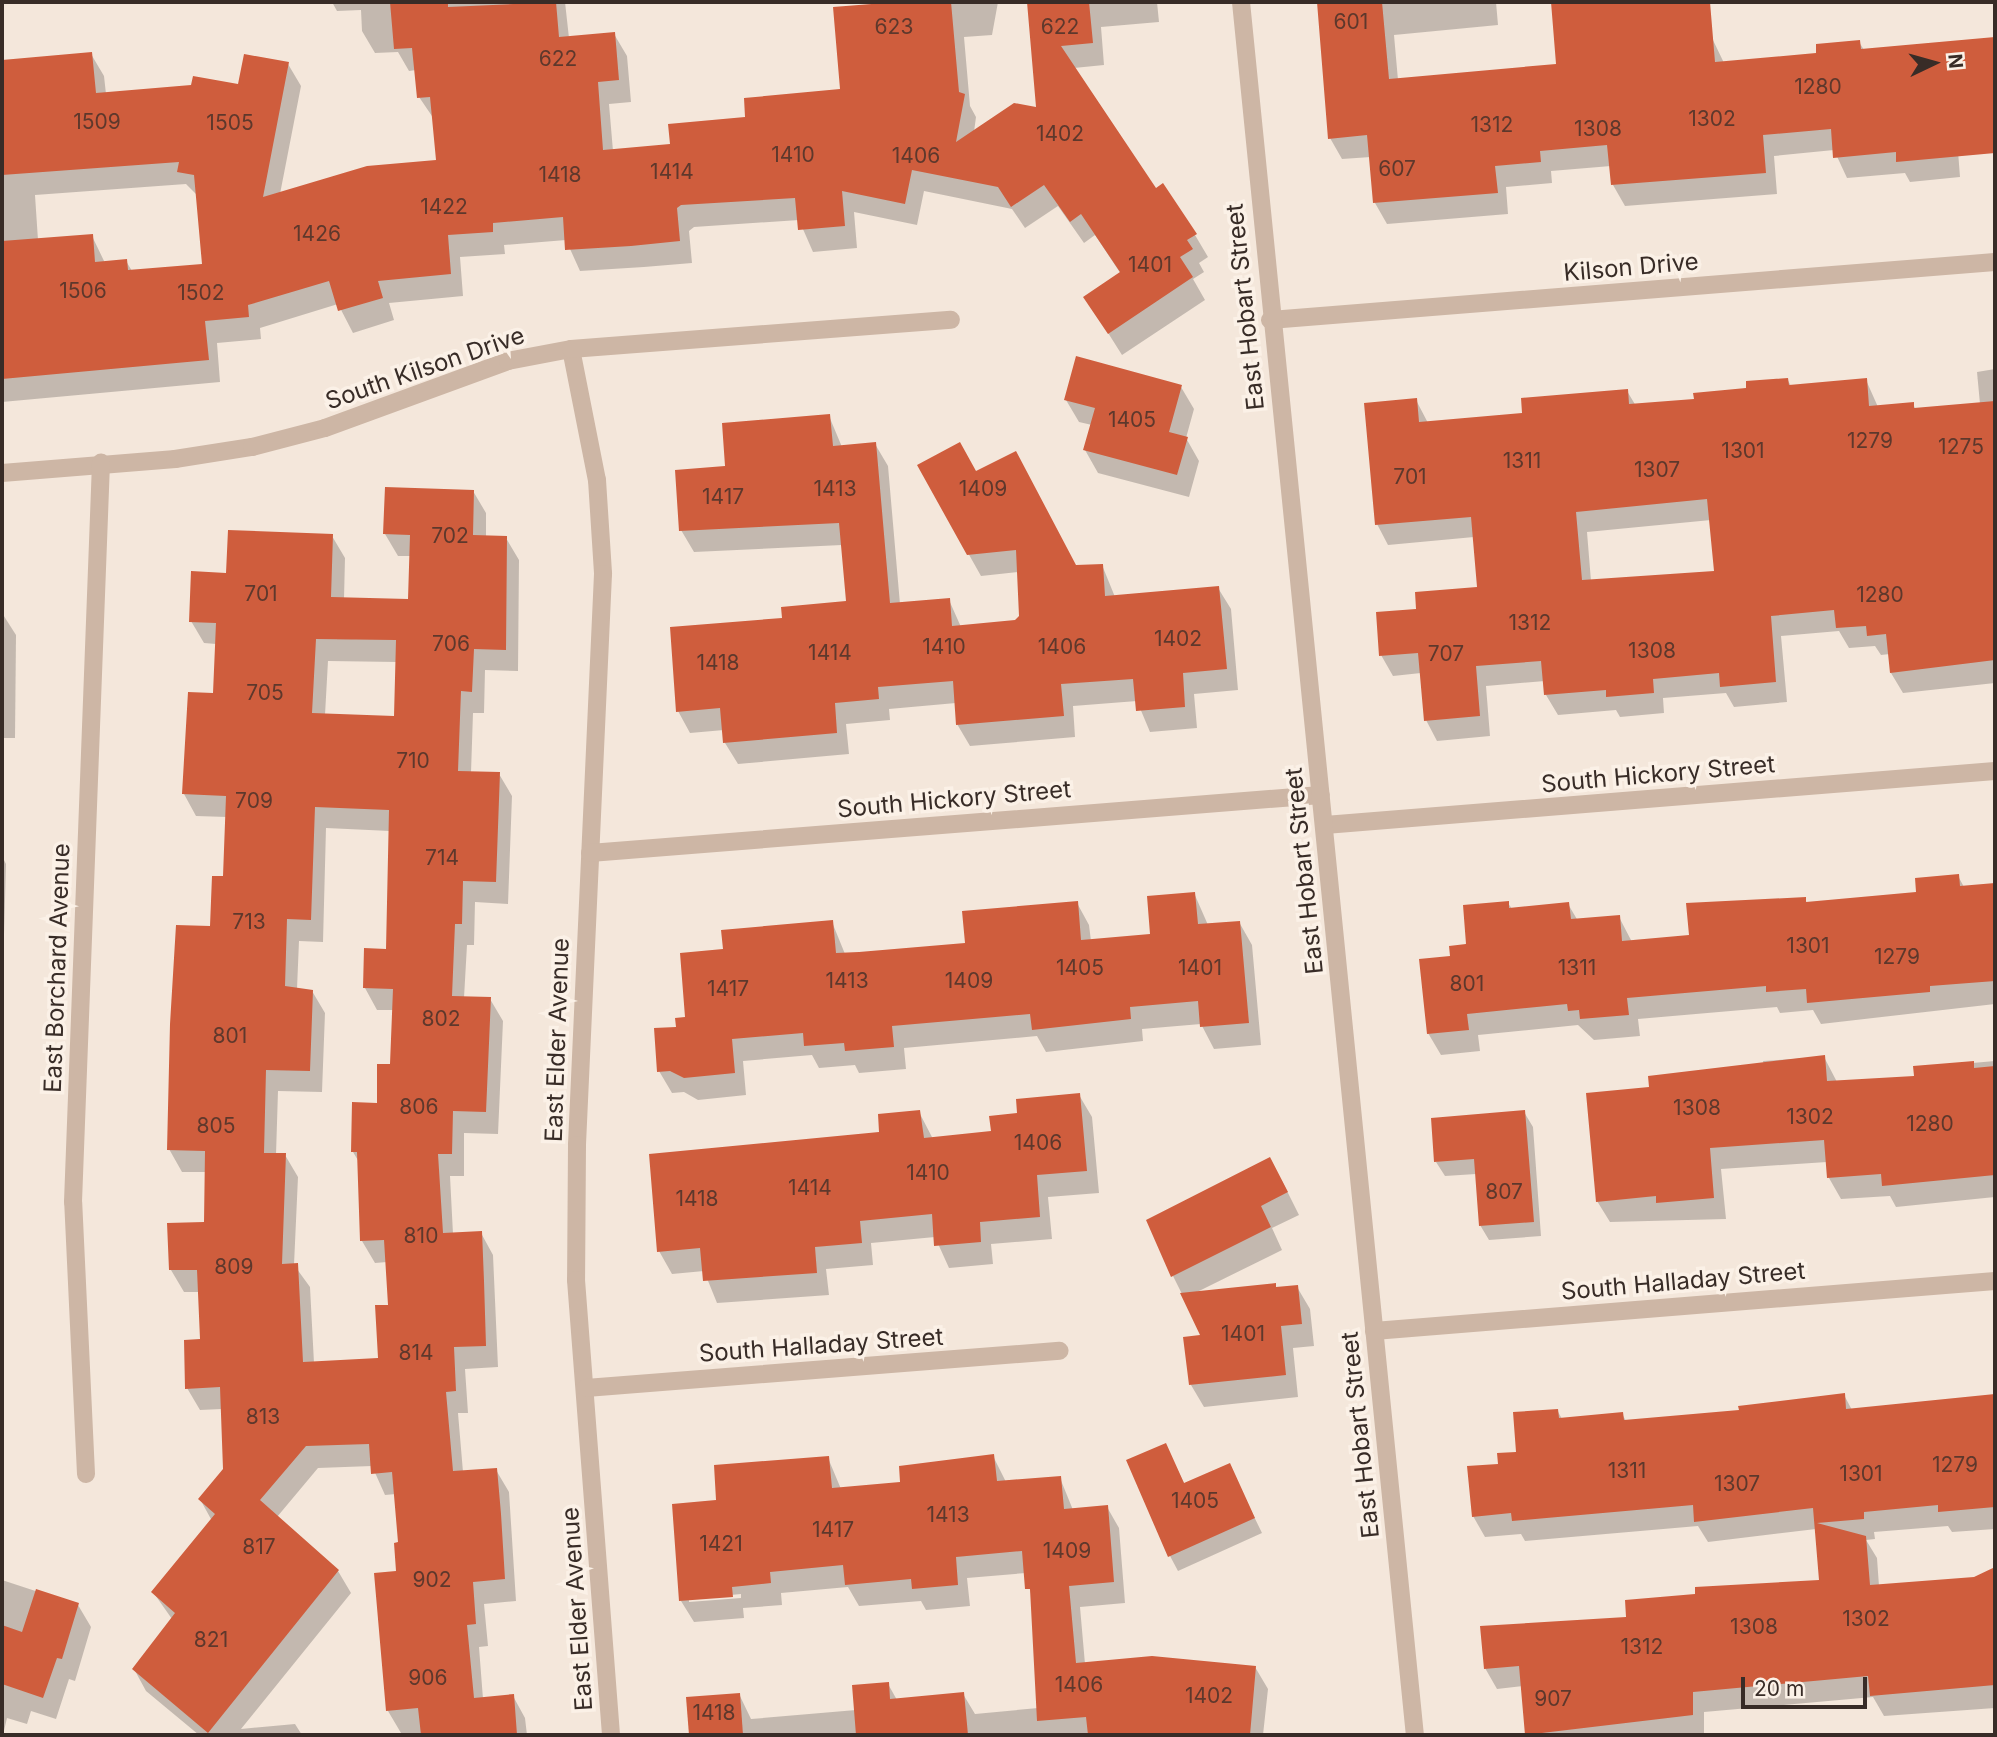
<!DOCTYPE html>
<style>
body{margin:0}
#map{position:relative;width:1997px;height:1737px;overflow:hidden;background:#f4e7db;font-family:Inter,sans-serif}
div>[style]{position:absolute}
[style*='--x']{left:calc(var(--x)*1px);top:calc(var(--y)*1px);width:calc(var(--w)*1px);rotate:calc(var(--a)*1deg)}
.shadow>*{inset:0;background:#0003}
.building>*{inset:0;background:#cf5d3d}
.minor>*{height:18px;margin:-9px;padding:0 9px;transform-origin:9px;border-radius:9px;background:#cdb6a5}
.tertiary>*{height:18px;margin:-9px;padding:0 9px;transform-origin:9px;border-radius:9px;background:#cdb6a5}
span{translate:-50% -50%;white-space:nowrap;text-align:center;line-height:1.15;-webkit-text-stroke:7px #fbf1e7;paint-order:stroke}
.number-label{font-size:21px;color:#5e382c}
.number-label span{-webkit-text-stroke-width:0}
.street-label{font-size:24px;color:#382c27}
.frame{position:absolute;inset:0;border:4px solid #382c27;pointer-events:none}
.north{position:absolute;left:1899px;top:28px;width:70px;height:70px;-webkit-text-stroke:5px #fbf1e7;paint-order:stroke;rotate:85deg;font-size:19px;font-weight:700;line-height:28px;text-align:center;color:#382c27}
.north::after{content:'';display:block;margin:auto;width:24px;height:32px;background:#382c27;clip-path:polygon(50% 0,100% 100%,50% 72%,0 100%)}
.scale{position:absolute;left:1741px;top:1677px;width:126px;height:32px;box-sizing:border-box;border:4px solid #382c27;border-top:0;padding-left:9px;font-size:21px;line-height:24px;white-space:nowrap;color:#382c27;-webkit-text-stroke:5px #fbf1e7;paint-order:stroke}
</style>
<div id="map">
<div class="shadow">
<i style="clip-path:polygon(evenodd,332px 2px,565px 2px,569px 38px,614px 34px,627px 56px,631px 102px,609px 104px,613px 151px,672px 146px,842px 91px,890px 2px,998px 2px,992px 35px,964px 37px,970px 106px,976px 117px,974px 132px,1038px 109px,1029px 2px,1157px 2px,1159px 22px,1101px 27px,1104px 65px,1074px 68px,1156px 191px,1195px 235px,1208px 257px,1199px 263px,1204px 272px,1193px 279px,1205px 300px,1122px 355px,1086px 298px,1121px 274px,1095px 235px,1084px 243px,1058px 206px,1025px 228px,1012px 209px,924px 191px,917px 225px,854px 212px,857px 248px,813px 252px,799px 220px,694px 227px,689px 231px,692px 263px,644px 267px,580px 271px,566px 240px,504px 245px,505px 254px,460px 257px,463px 296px,389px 303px,394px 320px,353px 333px,338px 304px,260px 328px,261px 339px,217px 343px,220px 382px,2px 402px,2px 61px,91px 54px,104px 76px,106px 94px,240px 86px,288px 64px,301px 86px,280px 194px,438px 161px,434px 119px,419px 97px,416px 70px,409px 71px,398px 52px,375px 53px,362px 31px,361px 10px,337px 11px,332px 2px,186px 184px,197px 195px,204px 266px,132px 271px,126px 261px,105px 263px,92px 236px,38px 240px,35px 195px,186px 184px)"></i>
<i style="clip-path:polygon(1318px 2px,1496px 2px,1498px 25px,1394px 35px,1398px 80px,1558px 65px,1552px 2px,1696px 2px,1699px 39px,1712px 38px,1724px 63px,1818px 55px,1859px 42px,1864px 50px,1995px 39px,1995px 148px,1958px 151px,1960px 177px,1910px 182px,1905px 173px,1847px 178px,1834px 150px,1774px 156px,1777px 194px,1625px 206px,1613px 185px,1611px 166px,1551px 171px,1552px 183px,1506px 187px,1508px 214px,1387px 224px,1375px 203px,1371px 157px,1342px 159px,1330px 138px)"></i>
<i style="clip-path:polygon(evenodd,1995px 369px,1995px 683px,1903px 693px,1891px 673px,1890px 654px,1881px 655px,1875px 646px,1849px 648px,1839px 631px,1781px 636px,1787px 702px,1734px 707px,1726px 693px,1663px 698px,1664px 713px,1620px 717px,1616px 710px,1558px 715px,1546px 695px,1545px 681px,1486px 686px,1490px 736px,1437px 741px,1426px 720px,1421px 673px,1393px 676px,1381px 655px,1418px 610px,1479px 588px,1474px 537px,1388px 545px,1377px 524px,1416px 400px,1428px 423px,1524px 414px,1627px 391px,1636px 406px,1696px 400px,1787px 379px,1791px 386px,1866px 380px,1878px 407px,1913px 404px,1916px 410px,1980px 404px,1977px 372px,1995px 369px,1711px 520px,1716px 573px,1591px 581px,1587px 532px,1711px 520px)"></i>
<i style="clip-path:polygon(1181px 387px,1194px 409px,1186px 438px,1199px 461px,1189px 497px,1098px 473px,1085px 450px,1092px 425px,1079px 422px,1066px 400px)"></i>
<i style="clip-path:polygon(829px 416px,842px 447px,875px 444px,888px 466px,900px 604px,949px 600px,961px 627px,1016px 622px,1021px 616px,1019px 572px,981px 576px,919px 466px,976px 473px,1076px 567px,1102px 565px,1115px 597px,1218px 588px,1231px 609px,1238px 690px,1194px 694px,1197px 728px,1150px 732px,1137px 701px,1073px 706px,1075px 737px,970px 746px,957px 724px,956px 703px,889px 709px,890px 720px,846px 724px,849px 754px,738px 764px,725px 743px,724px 730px,690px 733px,678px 711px,784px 620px,847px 603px,842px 545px,694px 552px,681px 530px,727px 467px)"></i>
<i style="clip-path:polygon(evenodd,473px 491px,486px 513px,486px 537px,506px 538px,519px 560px,518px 671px,485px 670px,484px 713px,473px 713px,471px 773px,499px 774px,512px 796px,508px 904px,475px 902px,474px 945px,467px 945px,464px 998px,490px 999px,503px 1021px,498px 1134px,464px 1133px,464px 1176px,450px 1176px,453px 1234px,481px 1233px,493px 1255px,498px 1367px,465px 1369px,468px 1413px,458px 1413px,463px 1472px,496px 1470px,509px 1492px,516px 1601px,484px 1604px,488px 1646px,479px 1647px,483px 1699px,513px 1696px,525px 1718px,527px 1735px,401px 1733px,388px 1711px,400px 1544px,396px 1494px,385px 1495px,372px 1466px,318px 1468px,277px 1517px,338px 1571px,351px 1593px,241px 1729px,295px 1724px,302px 1735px,199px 1735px,146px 1691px,134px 1669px,172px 1619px,153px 1592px,212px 1521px,200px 1499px,225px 1470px,222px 1409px,200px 1410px,187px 1388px,201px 1341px,199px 1292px,184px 1292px,171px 1270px,206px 1224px,207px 1172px,182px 1172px,169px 1149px,225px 878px,227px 817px,196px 816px,184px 794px,214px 695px,216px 644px,204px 643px,191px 621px,228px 574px,332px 536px,345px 558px,344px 599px,409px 601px,411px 556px,398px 556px,385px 534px,473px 491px,328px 661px,397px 662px,396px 718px,325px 715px,328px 661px,473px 491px,326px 828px,390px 831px,387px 951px,365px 988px,377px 1010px,394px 1010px,392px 1066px,378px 1105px,353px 1152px,359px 1162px,362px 1241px,375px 1263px,387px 1262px,390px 1306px,380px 1360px,314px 1363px,310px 1287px,294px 1265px,298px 1177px,285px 1155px,276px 1155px,278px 1091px,322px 1092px,325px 1013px,312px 991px,297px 989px,299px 941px,323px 942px,326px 828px)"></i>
<i style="clip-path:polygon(2px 613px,16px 635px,15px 738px,2px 738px)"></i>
<i style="clip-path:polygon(2px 856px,6px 864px,3px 970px,2px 970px)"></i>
<i style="clip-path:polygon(1958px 876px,1964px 887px,1995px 885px,1995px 1004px,1821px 1024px,1813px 1010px,1780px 1013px,1777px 1007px,1638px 1019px,1640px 1036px,1594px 1040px,1578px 1025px,1478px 1035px,1480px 1051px,1441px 1055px,1428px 1033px,1452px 957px,1508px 903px,1512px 909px,1568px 904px,1578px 921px,1619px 917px,1632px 942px,1691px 937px,1805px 899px,1807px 903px,1918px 894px)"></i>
<i style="clip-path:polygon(1194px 893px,1208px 925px,1239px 922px,1252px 945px,1261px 1045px,1214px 1049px,1201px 1024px,1142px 1029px,1143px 1041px,1046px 1052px,1037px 1036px,904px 1048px,906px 1069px,859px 1073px,855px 1065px,819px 1068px,812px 1055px,743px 1061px,746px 1095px,698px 1100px,684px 1092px,672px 1093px,659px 1071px,678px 1028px,687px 1019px,725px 951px,832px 922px,845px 954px,967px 945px,1077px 903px,1089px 925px,1091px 941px,1152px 936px)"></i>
<i style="clip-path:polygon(1824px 1057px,1837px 1082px,1916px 1077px,1915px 1068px,1995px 1061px,1995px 1197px,1896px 1207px,1890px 1196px,1841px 1199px,1829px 1178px,1827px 1162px,1721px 1169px,1726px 1219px,1610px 1222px,1597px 1201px,1651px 1089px,1764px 1067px,1763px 1061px)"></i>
<i style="clip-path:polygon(1079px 1095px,1092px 1117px,1099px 1193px,1048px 1197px,1052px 1239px,991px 1244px,993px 1264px,949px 1268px,935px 1237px,871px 1243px,873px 1265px,826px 1269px,829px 1295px,717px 1303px,704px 1271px,672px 1274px,659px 1251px,919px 1112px,933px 1139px,993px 1133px,1019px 1115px)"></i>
<i style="clip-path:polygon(1524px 1112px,1533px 1127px,1541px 1236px,1489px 1240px,1480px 1225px,1476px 1174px,1445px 1176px,1436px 1162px)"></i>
<i style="clip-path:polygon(1282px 1181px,1299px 1215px,1272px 1228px,1282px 1250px,1197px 1292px,1297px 1287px,1310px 1309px,1314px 1346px,1293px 1348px,1298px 1397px,1204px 1407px,1191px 1385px,1185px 1338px,1203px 1336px,1173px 1276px)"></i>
<i style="clip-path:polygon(1844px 1395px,1852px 1410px,1995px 1396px,1995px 1529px,1952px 1532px,1948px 1526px,1874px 1532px,1875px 1539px,1866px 1540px,1877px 1558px,1879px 1586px,1974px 1579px,1995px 1571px,1995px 1708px,1884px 1716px,1873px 1697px,1704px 1712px,1704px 1735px,1528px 1735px,1523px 1686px,1497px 1689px,1485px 1668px,1628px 1619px,1821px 1582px,1816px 1529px,1708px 1542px,1698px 1526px,1525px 1541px,1521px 1534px,1485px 1537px,1473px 1516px,1500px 1465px,1518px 1453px,1557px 1410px,1562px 1419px,1622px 1414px,1626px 1421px,1740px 1411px)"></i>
<i style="clip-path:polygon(1165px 1445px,1185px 1485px,1229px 1465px,1262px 1533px,1178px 1571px,1170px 1556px)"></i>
<i style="clip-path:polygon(evenodd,993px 1456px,1006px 1482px,1060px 1478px,1073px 1510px,1107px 1507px,1119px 1528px,1125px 1603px,1080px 1607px,1085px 1664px,1255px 1667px,1268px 1689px,1263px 1735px,691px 1735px,688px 1699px,739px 1694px,751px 1719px,856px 1710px,888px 1684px,897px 1700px,963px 1694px,975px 1714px,1038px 1708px,1032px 1598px,1026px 1573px,967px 1578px,970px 1606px,926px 1610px,921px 1601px,859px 1606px,848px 1587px,781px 1593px,782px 1605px,743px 1608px,744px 1618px,694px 1622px,681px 1601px,718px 1502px,828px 1458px,841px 1489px,902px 1484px,993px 1456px,741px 1594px,741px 1598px,689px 1602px,689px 1599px,741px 1594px)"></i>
<i style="clip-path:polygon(2px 1580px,78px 1605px,91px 1627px,75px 1681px,69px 1679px,56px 1719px,31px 1711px,27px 1724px,7px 1718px,3px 1735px)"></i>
</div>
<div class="building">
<i style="clip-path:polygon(390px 2px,448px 2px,448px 7px,556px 2px,559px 37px,615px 32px,619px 80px,598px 82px,603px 150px,670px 144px,668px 124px,745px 117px,744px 98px,840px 89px,833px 7px,897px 2px,951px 2px,959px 92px,965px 94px,956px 142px,1014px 103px,1036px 107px,1027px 2px,1089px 2px,1093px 43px,1061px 46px,1156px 188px,1163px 183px,1197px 234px,1187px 240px,1193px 249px,1180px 257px,1193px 277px,1108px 334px,1083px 297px,1120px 272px,1081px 214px,1070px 222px,1044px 185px,1011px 207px,998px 187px,912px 170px,905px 204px,842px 191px,845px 226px,798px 230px,795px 198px,681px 205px,677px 208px,680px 241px,631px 246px,565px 250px,563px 217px,493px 223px,493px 232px,448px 235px,451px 274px,378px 281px,383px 298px,338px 311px,329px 281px,248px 305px,249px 317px,205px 321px,209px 360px,2px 379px,2px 241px,93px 234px,95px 262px,127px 259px,128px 270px,202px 264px,194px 175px,177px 172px,179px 162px,2px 175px,2px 60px,92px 52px,96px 93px,191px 85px,193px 76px,238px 84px,244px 54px,289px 62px,263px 197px,367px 166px,436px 160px,430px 97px,417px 98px,412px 48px,394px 49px)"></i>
<i style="clip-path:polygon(1317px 2px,1382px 2px,1389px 79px,1556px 64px,1551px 2px,1710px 2px,1715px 62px,1816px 53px,1816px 44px,1860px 40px,1861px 49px,1995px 37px,1995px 153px,1896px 162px,1896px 152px,1833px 158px,1831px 129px,1763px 135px,1766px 173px,1611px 185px,1607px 145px,1540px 151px,1541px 162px,1495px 166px,1498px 193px,1373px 203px,1367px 135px,1328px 139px)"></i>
<i style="clip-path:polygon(1076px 356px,1182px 385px,1169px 432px,1188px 437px,1177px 475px,1083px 450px,1095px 408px,1064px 400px)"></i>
<i style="clip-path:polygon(evenodd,1788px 378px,1789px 385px,1867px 378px,1869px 406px,1914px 402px,1914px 408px,1995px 401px,1995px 660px,1890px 673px,1886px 634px,1867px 636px,1866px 626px,1836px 628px,1834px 610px,1771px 616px,1776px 682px,1720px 687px,1719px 673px,1653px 679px,1654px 693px,1606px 697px,1606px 690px,1544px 695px,1541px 661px,1476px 666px,1480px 716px,1424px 721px,1418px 653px,1379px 656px,1376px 612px,1416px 609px,1415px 592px,1477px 587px,1471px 517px,1375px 525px,1364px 403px,1417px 398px,1419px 422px,1522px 413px,1521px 398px,1628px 389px,1629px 404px,1694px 399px,1693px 393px,1746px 388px,1746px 381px,1788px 378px,1707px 499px,1714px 571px,1582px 580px,1576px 512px,1707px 499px)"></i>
<i style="clip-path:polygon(830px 414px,833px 446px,876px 442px,890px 603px,950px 598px,952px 626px,1015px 620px,1019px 616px,1016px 550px,967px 555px,917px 465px,960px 442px,976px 471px,1016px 451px,1076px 565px,1103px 564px,1105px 596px,1219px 586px,1227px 669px,1183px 673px,1185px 707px,1136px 711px,1133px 679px,1061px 684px,1064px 716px,956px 725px,953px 681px,878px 687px,879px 699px,835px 703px,837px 733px,723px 743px,720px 708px,676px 712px,670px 627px,782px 618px,781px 607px,846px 601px,839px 523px,679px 531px,675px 470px,725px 466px,722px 423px)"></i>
<i style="clip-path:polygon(evenodd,385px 487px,474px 490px,473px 535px,507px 536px,506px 650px,474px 649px,472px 692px,461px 691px,458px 771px,500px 772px,496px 882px,463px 881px,462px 924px,455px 924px,452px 996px,491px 997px,486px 1112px,453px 1111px,452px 1154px,438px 1154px,443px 1233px,482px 1231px,484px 1281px,486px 1346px,454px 1347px,456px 1391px,446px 1392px,453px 1471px,497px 1468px,501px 1514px,505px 1579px,473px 1582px,476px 1624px,467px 1625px,474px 1698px,514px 1694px,517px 1735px,421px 1735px,418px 1708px,386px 1711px,374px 1573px,396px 1571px,394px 1543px,398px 1542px,392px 1472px,371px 1474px,369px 1444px,306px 1446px,260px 1500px,339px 1570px,208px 1733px,132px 1669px,175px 1613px,151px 1592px,215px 1514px,198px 1499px,223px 1469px,220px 1387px,185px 1389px,184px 1340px,200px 1339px,197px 1270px,169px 1270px,167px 1223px,204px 1222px,205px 1151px,167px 1150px,170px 1024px,176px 925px,210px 926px,212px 876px,223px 876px,226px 796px,182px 794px,188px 692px,213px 693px,216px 623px,189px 622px,191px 571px,226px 573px,228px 530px,333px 534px,331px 597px,408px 599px,410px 535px,383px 534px,385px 487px,316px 639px,396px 640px,394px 716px,312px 713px,316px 639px,385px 487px,315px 807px,389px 810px,386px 949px,364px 948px,363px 988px,393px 989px,390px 1064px,377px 1064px,377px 1103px,352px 1102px,351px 1152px,357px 1152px,360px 1241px,384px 1240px,388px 1305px,375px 1305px,378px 1358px,303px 1362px,298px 1263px,282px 1264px,286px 1153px,264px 1153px,266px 1070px,310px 1071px,313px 990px,285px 986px,287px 919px,311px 920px,315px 807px)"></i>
<i style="clip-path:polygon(1959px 874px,1960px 886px,1995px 883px,1995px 981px,1930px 986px,1930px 992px,1807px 1003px,1806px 989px,1766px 992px,1766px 986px,1627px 998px,1629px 1015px,1580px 1019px,1579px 1010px,1568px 1011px,1567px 1004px,1467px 1014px,1469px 1030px,1427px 1034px,1419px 959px,1450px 956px,1449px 946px,1466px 944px,1463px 905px,1509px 901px,1509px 908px,1569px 902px,1571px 919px,1620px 915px,1622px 941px,1689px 935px,1686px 903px,1806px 897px,1806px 902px,1916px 892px,1915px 878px)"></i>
<i style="clip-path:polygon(1195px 892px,1198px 924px,1240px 921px,1249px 1023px,1200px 1027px,1198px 1001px,1130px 1007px,1131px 1019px,1032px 1030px,1030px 1014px,892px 1026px,894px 1047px,845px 1051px,844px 1043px,804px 1046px,803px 1033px,732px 1039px,735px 1073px,684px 1078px,670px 1071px,657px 1072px,654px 1028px,676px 1027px,675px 1018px,685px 1017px,680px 953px,723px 949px,721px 930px,833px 920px,836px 953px,859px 952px,965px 943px,962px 911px,1078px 901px,1081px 940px,1150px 934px,1147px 896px)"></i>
<i style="clip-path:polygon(1825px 1055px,1827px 1081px,1914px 1076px,1913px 1066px,1974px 1061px,1974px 1068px,1995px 1066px,1995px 1175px,1882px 1186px,1881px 1174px,1827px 1178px,1824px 1140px,1710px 1148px,1714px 1198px,1656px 1203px,1656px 1196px,1596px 1202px,1586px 1093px,1649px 1087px,1648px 1076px)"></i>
<i style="clip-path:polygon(1080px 1093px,1087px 1171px,1037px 1175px,1040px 1217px,980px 1222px,981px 1242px,934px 1246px,932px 1214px,860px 1221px,862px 1243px,815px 1247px,817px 1273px,703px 1281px,700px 1248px,657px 1252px,649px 1154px,879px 1132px,878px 1114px,920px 1110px,924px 1138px,991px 1131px,989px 1116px,1017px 1113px,1016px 1099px)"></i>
<i style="clip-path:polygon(1525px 1110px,1534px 1222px,1479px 1226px,1474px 1159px,1434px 1162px,1431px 1118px)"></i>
<i style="clip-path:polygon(1270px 1157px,1288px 1192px,1261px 1206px,1271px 1227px,1171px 1277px,1146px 1220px)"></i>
<i style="clip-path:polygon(1276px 1283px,1276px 1287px,1298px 1285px,1302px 1324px,1281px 1326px,1286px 1375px,1189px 1385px,1183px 1337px,1200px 1335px,1180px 1293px)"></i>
<i style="clip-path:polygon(1845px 1393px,1846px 1409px,1995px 1394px,1995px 1507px,1938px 1512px,1938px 1505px,1864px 1512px,1864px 1519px,1817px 1523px,1866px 1536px,1870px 1585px,1974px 1577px,1995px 1567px,1995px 1685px,1870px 1696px,1868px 1676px,1693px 1692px,1693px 1715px,1525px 1735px,1519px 1666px,1484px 1669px,1480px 1626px,1626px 1617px,1625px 1600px,1695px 1594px,1695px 1587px,1819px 1580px,1813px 1508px,1694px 1522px,1693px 1505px,1512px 1521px,1511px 1513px,1472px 1517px,1467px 1466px,1498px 1464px,1497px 1453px,1516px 1452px,1513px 1412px,1558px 1409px,1559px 1418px,1623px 1412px,1624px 1420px,1739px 1410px,1738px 1406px)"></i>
<i style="clip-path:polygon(1166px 1443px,1184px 1483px,1230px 1463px,1255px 1518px,1168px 1557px,1126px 1460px)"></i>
<i style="clip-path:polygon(994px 1454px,997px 1481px,1061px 1476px,1064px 1509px,1108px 1505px,1114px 1582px,1069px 1586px,1076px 1663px,1152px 1656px,1256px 1666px,1250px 1735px,1088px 1735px,1086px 1717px,1037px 1721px,1030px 1589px,1025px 1589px,1022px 1551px,956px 1557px,958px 1585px,912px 1589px,911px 1579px,845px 1585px,843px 1565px,770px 1572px,771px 1583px,732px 1587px,733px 1597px,679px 1601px,672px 1504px,716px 1500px,714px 1465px,829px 1456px,832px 1488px,900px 1482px,899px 1466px)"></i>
<i style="clip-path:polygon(36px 1589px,79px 1603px,62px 1659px,57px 1658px,43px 1698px,2px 1684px,2px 1625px,22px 1632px)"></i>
<i style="clip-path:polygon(889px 1682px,890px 1699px,964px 1692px,968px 1735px,856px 1735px,852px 1685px)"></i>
<i style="clip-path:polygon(740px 1693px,743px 1735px,689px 1735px,686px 1697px)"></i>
</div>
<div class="minor">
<i style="--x:1270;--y:320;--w:727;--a:-4.57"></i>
<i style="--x:571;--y:349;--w:134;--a:78.8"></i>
<i style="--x:597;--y:480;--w:94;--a:86.3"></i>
<i style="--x:603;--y:574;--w:572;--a:92.61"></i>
<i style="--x:577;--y:1145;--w:135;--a:90.4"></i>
<i style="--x:576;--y:1280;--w:456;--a:85.6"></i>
<i style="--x:2;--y:473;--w:174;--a:-4.6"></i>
<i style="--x:175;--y:459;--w:78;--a:-8.9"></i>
<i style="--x:252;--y:447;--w:75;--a:-14.6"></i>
<i style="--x:325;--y:428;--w:195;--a:-20.1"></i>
<i style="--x:508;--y:361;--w:64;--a:-10.8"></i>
<i style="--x:571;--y:349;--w:381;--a:-4.4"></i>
<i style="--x:1325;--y:825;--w:672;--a:-4.61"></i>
<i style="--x:590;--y:853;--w:733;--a:-4.54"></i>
<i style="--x:1374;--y:1331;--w:623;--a:-4.6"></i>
<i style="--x:586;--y:1388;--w:475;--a:-4.5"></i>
<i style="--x:86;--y:1474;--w:272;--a:-92.7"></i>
<i style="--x:73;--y:1202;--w:740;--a:-87.83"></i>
</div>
<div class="tertiary">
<i style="--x:1241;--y:2;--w:1742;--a:84.27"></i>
</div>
<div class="number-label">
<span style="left:1351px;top:22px">601</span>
<span style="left:894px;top:27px">623</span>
<span style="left:1060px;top:27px">622</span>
<span style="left:558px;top:59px">622</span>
<span style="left:1818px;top:87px">1280</span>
<span style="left:1712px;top:119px">1302</span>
<span style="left:97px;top:122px">1509</span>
<span style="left:230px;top:123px">1505</span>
<span style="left:1492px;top:125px">1312</span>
<span style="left:1598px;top:129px">1308</span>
<span style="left:1060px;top:134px">1402</span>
<span style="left:793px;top:155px">1410</span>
<span style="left:916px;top:156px">1406</span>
<span style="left:1397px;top:169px">607</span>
<span style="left:672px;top:172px">1414</span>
<span style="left:560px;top:175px">1418</span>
<span style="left:444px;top:207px">1422</span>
<span style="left:317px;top:234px">1426</span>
<span style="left:1150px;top:265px">1401</span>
<span style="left:83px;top:291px">1506</span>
<span style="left:201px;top:293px">1502</span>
<span style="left:1132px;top:420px">1405</span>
<span style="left:1870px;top:441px">1279</span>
<span style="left:1961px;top:447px">1275</span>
<span style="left:1743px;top:451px">1301</span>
<span style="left:1522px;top:461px">1311</span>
<span style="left:1657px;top:470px">1307</span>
<span style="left:1410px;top:477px">701</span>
<span style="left:835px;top:489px">1413</span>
<span style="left:983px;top:489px">1409</span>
<span style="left:723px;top:497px">1417</span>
<span style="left:450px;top:536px">702</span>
<span style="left:261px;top:594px">701</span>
<span style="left:1880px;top:595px">1280</span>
<span style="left:1530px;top:623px">1312</span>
<span style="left:1178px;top:639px">1402</span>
<span style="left:451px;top:644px">706</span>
<span style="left:944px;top:647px">1410</span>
<span style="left:1062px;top:647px">1406</span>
<span style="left:1652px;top:651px">1308</span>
<span style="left:830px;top:653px">1414</span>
<span style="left:1446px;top:654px">707</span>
<span style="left:718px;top:663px">1418</span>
<span style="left:265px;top:693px">705</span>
<span style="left:413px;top:761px">710</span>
<span style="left:254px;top:801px">709</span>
<span style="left:442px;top:858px">714</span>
<span style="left:249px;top:922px">713</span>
<span style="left:1808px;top:946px">1301</span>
<span style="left:1897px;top:957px">1279</span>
<span style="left:1080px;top:968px">1405</span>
<span style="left:1200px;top:968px">1401</span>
<span style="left:1577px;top:968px">1311</span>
<span style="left:847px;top:981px">1413</span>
<span style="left:969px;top:981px">1409</span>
<span style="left:1467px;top:984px">801</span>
<span style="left:728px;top:989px">1417</span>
<span style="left:441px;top:1019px">802</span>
<span style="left:230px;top:1036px">801</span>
<span style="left:419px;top:1107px">806</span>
<span style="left:1697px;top:1108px">1308</span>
<span style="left:1810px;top:1117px">1302</span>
<span style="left:1930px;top:1124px">1280</span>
<span style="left:216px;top:1126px">805</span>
<span style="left:1038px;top:1143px">1406</span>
<span style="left:928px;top:1173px">1410</span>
<span style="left:810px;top:1188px">1414</span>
<span style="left:1504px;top:1192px">807</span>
<span style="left:697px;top:1199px">1418</span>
<span style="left:421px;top:1236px">810</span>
<span style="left:234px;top:1267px">809</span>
<span style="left:1243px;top:1334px">1401</span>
<span style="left:416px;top:1353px">814</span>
<span style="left:263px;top:1417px">813</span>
<span style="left:1955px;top:1465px">1279</span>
<span style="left:1627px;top:1471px">1311</span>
<span style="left:1861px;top:1474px">1301</span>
<span style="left:1737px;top:1484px">1307</span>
<span style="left:1195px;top:1501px">1405</span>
<span style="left:948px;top:1515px">1413</span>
<span style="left:833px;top:1530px">1417</span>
<span style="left:721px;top:1544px">1421</span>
<span style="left:259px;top:1547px">817</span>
<span style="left:1067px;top:1551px">1409</span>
<span style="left:432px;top:1580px">902</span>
<span style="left:1866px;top:1619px">1302</span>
<span style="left:1754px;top:1627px">1308</span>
<span style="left:211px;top:1640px">821</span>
<span style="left:1642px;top:1647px">1312</span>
<span style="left:428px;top:1678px">906</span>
<span style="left:1079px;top:1685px">1406</span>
<span style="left:1209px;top:1696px">1402</span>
<span style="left:1553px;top:1699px">907</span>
<span style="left:714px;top:1713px">1418</span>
</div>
<div class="street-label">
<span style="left:1631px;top:267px;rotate:-5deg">Kilson Drive</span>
<span style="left:1245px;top:307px;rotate:-96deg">East Hobart Street</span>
<span style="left:425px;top:368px;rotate:-19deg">South Kilson Drive</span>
<span style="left:1658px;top:774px;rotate:-5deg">South Hickory Street</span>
<span style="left:954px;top:799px;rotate:-5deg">South Hickory Street</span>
<span style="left:1304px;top:871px;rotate:-96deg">East Hobart Street</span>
<span style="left:57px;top:968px;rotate:-88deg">East Borchard Avenue</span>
<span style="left:557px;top:1040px;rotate:-88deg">East Elder Avenue</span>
<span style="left:1683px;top:1281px;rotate:-5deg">South Halladay Street</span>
<span style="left:821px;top:1345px;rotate:-4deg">South Halladay Street</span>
<span style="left:1360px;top:1435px;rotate:-96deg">East Hobart Street</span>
<span style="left:577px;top:1609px;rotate:-94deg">East Elder Avenue</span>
</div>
<div class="frame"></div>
<div class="north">N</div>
<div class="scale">20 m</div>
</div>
